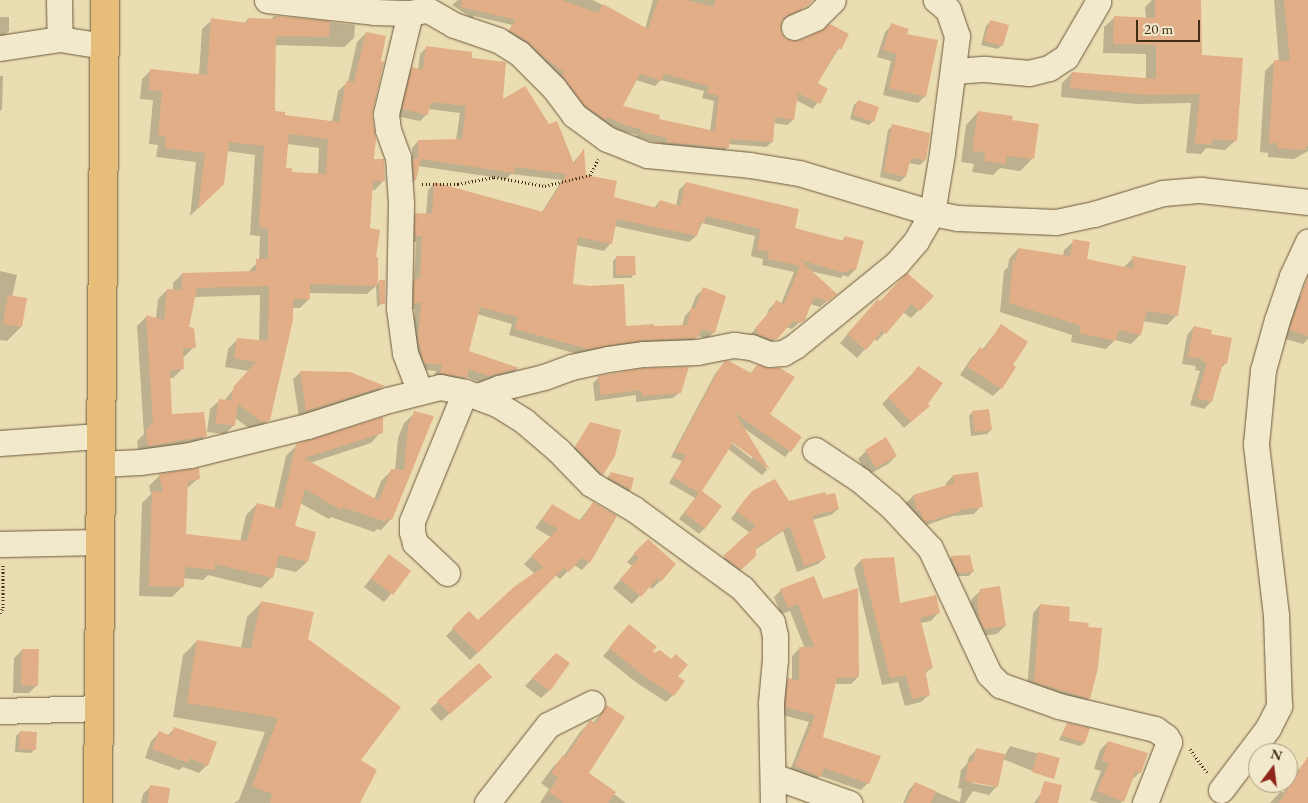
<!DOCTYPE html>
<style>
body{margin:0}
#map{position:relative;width:1308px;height:803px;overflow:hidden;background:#ebddb2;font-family:"EB Garamond",serif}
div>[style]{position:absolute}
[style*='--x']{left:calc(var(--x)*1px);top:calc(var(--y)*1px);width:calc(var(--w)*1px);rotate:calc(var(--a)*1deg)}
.shadow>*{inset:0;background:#0003}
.building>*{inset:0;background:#e2ae87}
.path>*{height:3px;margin-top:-1.5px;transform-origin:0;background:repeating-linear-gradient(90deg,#412c14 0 1px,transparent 0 3.5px)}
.roads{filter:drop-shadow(0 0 1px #6c583c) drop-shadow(0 0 1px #6c583c)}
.minor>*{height:25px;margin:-12.5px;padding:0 12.5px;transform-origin:12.5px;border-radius:12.5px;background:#f2e9cd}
.highway>*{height:28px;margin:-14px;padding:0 14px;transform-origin:14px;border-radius:14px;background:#e6be79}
span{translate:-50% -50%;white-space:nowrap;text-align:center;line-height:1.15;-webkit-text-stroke:4px #f2e9cd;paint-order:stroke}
.north{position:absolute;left:1248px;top:743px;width:50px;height:50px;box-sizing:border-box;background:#f2e9cd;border:1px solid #ab9d83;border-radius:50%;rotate:15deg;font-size:14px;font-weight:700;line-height:20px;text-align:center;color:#412c14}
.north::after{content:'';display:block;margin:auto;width:18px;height:22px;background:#8f2418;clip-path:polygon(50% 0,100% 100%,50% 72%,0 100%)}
.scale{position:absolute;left:1136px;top:20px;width:64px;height:22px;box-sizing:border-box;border:2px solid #412c14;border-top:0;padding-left:6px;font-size:15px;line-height:18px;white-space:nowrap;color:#412c14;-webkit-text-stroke:4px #f2e9cd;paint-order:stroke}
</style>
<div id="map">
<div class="shadow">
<i style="clip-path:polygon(evenodd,458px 0,593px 0,645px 29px,653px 0,811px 0,800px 11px,781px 21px,779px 33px,785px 40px,793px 43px,847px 35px,817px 84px,826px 89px,813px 109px,796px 100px,793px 120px,787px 125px,773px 123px,772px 142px,766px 147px,728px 144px,727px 148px,722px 153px,661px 147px,662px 144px,636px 137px,637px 135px,618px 130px,602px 122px,575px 104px,505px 36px,512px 25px,474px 16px,472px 18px,452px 5px,458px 0,636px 80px,655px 86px,661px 80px,704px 91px,702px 98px,714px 101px,710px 132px,657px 120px,621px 107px,636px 80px)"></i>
<i style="clip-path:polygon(1152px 0,1199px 0,1200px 56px,1235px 141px,1225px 150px,1206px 148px,1201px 154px,1186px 153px,1191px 103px,1137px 104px,1061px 97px,1062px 83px,1072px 73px,1146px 79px,1146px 54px,1103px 53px,1104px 27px,1114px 18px,1146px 19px,1145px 7px)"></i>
<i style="clip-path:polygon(1274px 0,1308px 0,1308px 151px,1294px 159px,1268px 157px,1268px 153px,1260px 152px,1265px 71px,1274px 62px,1279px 62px)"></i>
<i style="clip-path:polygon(evenodd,274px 16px,355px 25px,354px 38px,344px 47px,275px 45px,274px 112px,284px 116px,332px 122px,338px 91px,348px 82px,357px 42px,366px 33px,373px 161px,384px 180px,375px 190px,371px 190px,369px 230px,375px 258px,377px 284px,380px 281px,383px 303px,377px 307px,376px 286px,367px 294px,309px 293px,309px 299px,300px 308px,292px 308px,268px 420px,259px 429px,253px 431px,235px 418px,234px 425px,225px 434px,207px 432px,210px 409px,220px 400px,224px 401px,249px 371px,225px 367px,228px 349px,238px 339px,259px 342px,260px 295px,194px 297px,188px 328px,194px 347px,185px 356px,182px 357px,182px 369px,173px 378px,169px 378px,171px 416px,205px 436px,196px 445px,139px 455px,137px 441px,144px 434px,137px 326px,146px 317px,156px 319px,158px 299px,167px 290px,173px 290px,173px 283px,182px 274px,248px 272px,259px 261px,260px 236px,250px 235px,255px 155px,227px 151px,223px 183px,190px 216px,196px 162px,156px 157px,158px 145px,149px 144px,153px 100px,140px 99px,142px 79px,151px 70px,199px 75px,202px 29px,212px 20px,244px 24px,248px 19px,270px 20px,274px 16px,287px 144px,319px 148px,318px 174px,290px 173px,284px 169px,287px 144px)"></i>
<i style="clip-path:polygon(0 17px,9px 17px,9px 31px,0 40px)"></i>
<i style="clip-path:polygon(990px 22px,1002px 45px,998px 49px,981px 45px,986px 26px)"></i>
<i style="clip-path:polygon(892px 25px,906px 35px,925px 96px,918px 103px,883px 95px,891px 61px,877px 57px,885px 32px)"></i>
<i style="clip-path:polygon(427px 47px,470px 59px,502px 101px,572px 164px,583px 151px,585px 176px,612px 198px,653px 209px,660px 201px,676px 206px,679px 190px,686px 183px,793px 229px,841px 242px,845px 237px,855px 270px,848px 277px,843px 275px,841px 278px,810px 271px,828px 300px,820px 307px,810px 304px,803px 319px,792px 329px,786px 327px,769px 345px,749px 336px,766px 317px,769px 309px,776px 302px,781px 304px,794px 272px,762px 265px,763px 259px,751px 256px,755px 236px,702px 223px,696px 236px,689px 242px,614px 226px,610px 244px,604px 251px,576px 245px,571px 285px,625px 327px,682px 326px,685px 316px,691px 309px,696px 296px,703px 289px,714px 332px,707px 339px,698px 336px,690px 343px,581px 355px,509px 335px,512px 324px,477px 314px,468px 351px,517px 369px,511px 375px,482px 383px,466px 377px,459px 384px,434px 379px,436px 371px,417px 369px,411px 346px,415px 309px,407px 309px,408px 287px,414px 280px,416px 242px,409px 242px,409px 221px,416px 214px,426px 215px,428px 190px,434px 184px,542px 212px,562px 180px,511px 174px,506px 179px,418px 166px,415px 180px,408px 187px,406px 167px,412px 161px,412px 148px,418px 141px,456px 140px,460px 113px,428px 109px,427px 114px,420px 121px,396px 116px,405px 76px,412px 69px,418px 70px,420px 54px)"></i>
<i style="clip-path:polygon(0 76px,3px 76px,2px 109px,0 111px)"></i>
<i style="clip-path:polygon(858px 101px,873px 121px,869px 125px,850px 119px,854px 105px)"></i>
<i style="clip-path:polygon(978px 112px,1011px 122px,1032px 159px,1020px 171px,1000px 168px,993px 175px,972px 172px,974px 164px,961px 162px,966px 125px)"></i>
<i style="clip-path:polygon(893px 125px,925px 160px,920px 165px,908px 163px,905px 177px,900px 182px,880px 177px,888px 130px)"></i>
<i style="clip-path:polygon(1074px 241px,1085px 260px,1123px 268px,1133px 258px,1176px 316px,1167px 325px,1143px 321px,1140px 335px,1131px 344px,1115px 340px,1106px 349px,1071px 342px,1072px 335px,1000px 312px,1004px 271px,1008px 267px,1009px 259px,1018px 249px,1063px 256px,1064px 250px)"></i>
<i style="clip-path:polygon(617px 257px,634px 274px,631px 278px,613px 278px,613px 261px)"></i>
<i style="clip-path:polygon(0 271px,17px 275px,12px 297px,21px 327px,7px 341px,0 340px)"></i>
<i style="clip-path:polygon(907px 275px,919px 310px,911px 318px,903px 312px,877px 341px,874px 339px,857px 358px,840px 343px,870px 309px,880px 302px)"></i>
<i style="clip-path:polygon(1302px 295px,1308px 297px,1308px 339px,1303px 344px,1282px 338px,1293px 303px)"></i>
<i style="clip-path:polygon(1001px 326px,1011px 365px,1001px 388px,993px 396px,960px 375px,972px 357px,980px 349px,982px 350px)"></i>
<i style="clip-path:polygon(1194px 327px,1210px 335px,1226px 363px,1220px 369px,1211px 402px,1204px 409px,1190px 405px,1200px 371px,1195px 370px,1196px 366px,1182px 364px,1187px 335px)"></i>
<i style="clip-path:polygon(evenodd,726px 362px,750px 374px,757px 366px,768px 414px,800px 437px,785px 457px,742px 427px,767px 470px,762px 475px,728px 449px,700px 491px,705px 528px,699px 534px,679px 519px,695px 498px,669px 483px,682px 461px,671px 457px,715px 374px,726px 362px,729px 438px,752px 456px,752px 459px,728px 440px,729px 438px)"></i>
<i style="clip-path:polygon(918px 368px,921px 413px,904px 428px,882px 404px)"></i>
<i style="clip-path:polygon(301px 372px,382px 386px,376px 393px,299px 417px,293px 379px)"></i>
<i style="clip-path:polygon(599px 377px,680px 392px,673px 398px,636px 402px,636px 395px,595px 401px,593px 383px)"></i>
<i style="clip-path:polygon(972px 412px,991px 430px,987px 434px,971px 436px,969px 416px)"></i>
<i style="clip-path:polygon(415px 413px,433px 417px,391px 519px,381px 530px,377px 529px,374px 532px,331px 517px,329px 519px,300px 503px,293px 527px,307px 562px,296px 572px,274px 567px,271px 578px,261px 588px,208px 575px,203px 580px,183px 578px,183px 586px,172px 597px,139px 596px,142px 503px,151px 494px,149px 486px,160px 475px,199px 478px,186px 489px,185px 535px,240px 542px,246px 515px,257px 504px,274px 509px,286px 456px,297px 445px,381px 432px,371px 443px,310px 463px,374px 500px,381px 481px,392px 470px,395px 470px,398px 438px,404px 423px)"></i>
<i style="clip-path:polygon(591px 424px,602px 474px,596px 480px,570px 454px)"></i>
<i style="clip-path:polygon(866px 451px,896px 456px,888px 464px,868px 475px,858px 459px)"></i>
<i style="clip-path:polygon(611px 473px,633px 479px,630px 490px,626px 493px,605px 481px)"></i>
<i style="clip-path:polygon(953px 476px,981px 506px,974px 514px,953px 516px,918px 528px,910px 517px,906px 503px,913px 496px,946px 487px,946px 483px)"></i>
<i style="clip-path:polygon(745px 500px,838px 509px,831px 515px,812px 520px,825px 558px,818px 564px,797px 572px,783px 531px,755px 550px,748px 562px,734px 576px,718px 564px,750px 533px,731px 519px)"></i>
<i style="clip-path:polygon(593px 503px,589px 562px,582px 570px,574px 565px,560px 579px,555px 575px,470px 660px,446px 636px,469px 613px,478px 621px,535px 574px,524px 564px,551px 537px,535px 528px,552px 505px,579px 521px)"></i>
<i style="clip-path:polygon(640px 548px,660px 581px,652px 589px,649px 586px,632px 604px,613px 588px,632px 566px,627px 562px)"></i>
<i style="clip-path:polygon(389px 556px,410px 571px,384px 602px,364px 587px)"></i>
<i style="clip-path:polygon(952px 557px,972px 572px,969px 576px,954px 576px,948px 561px)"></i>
<i style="clip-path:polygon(861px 560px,899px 604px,938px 613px,931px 621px,920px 623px,931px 668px,924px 675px,929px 695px,921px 702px,905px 706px,898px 682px,882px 685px,854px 568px)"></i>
<i style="clip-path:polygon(781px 590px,823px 600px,858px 677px,851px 684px,834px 684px,821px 737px,868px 783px,861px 790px,820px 776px,813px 783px,789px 773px,809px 722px,779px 714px,781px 687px,788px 680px,792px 681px,792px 656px,799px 649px,805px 649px,790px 611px,781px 614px,774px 597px)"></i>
<i style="clip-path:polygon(980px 591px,1005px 626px,997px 634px,976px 637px,969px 610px,972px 599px)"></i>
<i style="clip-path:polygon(261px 603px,307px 639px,359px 803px,234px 803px,239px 800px,265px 732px,173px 717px,183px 655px,197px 641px,241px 648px,247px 617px)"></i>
<i style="clip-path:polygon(1040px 605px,1068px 622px,1089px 698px,1081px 706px,1027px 690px,1033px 613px)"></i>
<i style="clip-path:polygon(623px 633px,652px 651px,676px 676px,673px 695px,666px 702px,637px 683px,603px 656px)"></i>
<i style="clip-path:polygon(22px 650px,37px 685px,29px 693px,13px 693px,14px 658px)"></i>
<i style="clip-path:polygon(556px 654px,550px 690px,541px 698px,525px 686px)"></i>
<i style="clip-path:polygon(482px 685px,441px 721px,430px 709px,438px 702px)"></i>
<i style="clip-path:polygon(607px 707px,587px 774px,626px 803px,540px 803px,549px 789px,541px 783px,553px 767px,563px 757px,580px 732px,590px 722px,593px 723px)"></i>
<i style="clip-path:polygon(1067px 724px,1088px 729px,1084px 743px,1080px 746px,1059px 740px)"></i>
<i style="clip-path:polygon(175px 728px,207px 765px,199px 773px,183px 767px,179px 770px,145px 758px,151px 741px,159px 733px,167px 736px)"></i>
<i style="clip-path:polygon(20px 732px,35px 749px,31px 753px,15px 752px,16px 736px)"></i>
<i style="clip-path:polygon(1108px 742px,1140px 772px,1132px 780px,1121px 803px,1099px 803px,1090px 800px,1101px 771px,1094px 769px,1100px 750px)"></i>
<i style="clip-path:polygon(1010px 746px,1058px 759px,1054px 774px,1050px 778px,1003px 759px)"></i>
<i style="clip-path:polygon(evenodd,977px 749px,997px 786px,989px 795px,973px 791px,965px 803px,903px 803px,909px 790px,915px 783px,960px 802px,962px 789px,958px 788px,961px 770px,967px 764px,969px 757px,977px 749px,973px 781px,993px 785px,993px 787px,972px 783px,973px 781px)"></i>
<i style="clip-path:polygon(1304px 764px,1308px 767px,1308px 803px,1270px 803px,1281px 791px,1283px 793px,1295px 773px)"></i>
<i style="clip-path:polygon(151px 786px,167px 803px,141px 803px,143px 794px)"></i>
<i style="clip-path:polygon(1041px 793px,1056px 803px,1034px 803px)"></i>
</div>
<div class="building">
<i style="clip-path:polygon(evenodd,462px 0,562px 0,598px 13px,603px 4px,648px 29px,658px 0,687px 0,714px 7px,715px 0,813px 0,807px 6px,782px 19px,781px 32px,785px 38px,792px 41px,800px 40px,821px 31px,830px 24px,849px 34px,841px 50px,838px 48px,818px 83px,828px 89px,820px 104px,798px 93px,794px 120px,775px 117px,773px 142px,730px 139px,729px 148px,666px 142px,667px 138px,641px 132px,641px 129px,624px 125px,607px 117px,606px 120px,584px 105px,562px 75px,564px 72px,545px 58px,527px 41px,509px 30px,516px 20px,461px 7px,462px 0,640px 74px,662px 81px,664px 74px,709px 86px,707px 93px,719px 96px,715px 131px,659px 119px,660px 115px,623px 106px,640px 74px)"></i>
<i style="clip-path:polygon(1155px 0,1201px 0,1202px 55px,1243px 58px,1237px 141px,1212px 139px,1212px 145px,1195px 143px,1200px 94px,1148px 95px,1070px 88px,1072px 72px,1156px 79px,1156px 45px,1113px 44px,1114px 16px,1155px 18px)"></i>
<i style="clip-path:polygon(1284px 0,1308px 0,1308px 146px,1306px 146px,1306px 150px,1277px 148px,1277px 143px,1269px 143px,1274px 60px,1290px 61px)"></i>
<i style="clip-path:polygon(evenodd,277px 16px,330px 21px,329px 37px,276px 36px,275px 111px,285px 112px,285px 115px,339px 122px,346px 81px,354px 82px,366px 32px,386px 36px,381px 61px,384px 62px,372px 115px,376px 139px,374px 159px,384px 159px,385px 181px,373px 181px,370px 228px,380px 230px,376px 257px,378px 257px,378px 286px,310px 284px,310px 299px,293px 299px,293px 320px,270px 420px,262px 422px,238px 404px,235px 426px,215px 423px,219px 399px,234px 401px,231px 398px,234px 386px,256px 362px,234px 358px,237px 338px,268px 341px,269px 286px,197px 288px,189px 327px,194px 328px,196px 348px,183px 348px,184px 369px,170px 370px,172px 414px,204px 412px,207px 436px,148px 446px,146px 430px,153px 423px,146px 315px,164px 320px,167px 289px,182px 290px,182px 273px,256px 271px,256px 259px,268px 259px,268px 228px,259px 227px,264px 146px,229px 142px,224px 184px,198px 209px,205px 153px,165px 148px,166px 136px,158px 135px,162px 91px,149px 90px,150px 69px,207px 75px,211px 18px,247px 23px,248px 18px,277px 19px,277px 16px,289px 134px,328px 139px,326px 174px,292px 172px,292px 168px,286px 168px,289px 134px)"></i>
<i style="clip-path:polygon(990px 20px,1009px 25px,1003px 46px,984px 41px)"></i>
<i style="clip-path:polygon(891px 23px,909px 29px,907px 34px,938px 40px,926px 97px,889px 88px,897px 54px,883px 50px)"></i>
<i style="clip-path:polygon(426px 46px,472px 52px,472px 58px,506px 62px,503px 99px,525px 86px,549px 124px,557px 121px,574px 164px,584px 148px,586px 175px,617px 181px,614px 197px,657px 208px,660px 200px,680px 206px,686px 182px,799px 209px,795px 228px,844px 241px,845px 236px,864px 241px,856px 270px,849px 269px,849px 272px,841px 272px,800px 260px,837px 294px,828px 301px,814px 297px,805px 320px,800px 323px,793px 321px,777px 339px,771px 339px,756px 333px,758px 331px,755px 328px,772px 309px,776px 300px,784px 304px,800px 266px,768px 259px,769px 252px,757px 249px,761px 229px,706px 216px,704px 223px,701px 222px,697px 236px,617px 219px,612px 244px,578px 237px,573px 284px,590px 286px,624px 284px,626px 326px,654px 324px,654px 326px,687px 325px,691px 308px,695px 309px,703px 287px,726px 296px,715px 333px,701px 329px,698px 337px,695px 338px,642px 340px,588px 349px,515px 329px,518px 317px,480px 307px,469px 351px,519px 368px,489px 376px,469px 369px,467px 378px,440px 373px,442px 365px,424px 363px,418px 338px,421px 303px,413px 303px,414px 279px,420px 279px,422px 236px,415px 236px,415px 213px,432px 214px,434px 182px,543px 212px,567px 174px,515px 167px,514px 173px,421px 159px,416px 180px,414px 180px,413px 159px,418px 159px,418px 140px,462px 139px,466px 106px,431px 102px,428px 115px,402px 109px,412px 67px,423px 70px)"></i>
<i style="clip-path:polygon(858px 100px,879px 107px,874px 122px,853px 115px)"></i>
<i style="clip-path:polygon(978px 111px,1013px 116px,1012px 120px,1039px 124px,1034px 159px,1007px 156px,1006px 164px,984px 161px,985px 152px,972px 151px)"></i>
<i style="clip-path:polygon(892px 124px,930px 133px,926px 160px,911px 158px,906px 177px,884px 172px)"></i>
<i style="clip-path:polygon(1073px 239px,1090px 242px,1087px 259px,1134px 269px,1132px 256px,1186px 266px,1178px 316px,1147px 311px,1141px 335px,1119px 330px,1116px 341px,1079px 333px,1081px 326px,1009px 303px,1013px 260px,1016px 261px,1018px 248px,1070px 256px)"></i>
<i style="clip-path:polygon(616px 256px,635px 256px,636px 275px,616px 275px)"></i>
<i style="clip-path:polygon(907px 273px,934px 296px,920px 311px,911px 304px,886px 334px,882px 331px,866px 350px,847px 334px,878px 299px,880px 301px)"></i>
<i style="clip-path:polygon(1308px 276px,1308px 336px,1289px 330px)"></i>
<i style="clip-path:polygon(379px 280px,385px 280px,385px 304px,380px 304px)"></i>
<i style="clip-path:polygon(8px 295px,27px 298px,22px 327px,3px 324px)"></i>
<i style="clip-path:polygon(1001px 324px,1028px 342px,1013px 365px,1016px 367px,1002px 389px,967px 367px,980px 347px,984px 350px)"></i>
<i style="clip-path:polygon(1194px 326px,1212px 330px,1211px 334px,1232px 338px,1227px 364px,1223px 363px,1212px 402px,1197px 398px,1207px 363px,1202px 362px,1203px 359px,1188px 357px)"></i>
<i style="clip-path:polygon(725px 361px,729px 361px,751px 373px,757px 365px,770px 368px,780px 368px,795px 377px,770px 414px,802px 437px,791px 452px,735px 413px,770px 470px,733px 443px,702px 491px,722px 506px,705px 529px,684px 513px,699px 493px,673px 477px,686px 455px,675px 452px,720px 367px)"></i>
<i style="clip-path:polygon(918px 366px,943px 383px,928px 404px,930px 406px,911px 422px,888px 397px,911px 376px)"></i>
<i style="clip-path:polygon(689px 367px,681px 393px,642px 396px,641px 390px,601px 395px,598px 376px,645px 368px)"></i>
<i style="clip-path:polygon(300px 371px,350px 372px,385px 386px,306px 411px)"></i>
<i style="clip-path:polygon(989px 409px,992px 430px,975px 432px,972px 411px)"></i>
<i style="clip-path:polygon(414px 411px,434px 416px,392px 520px,387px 518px,386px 522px,342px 507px,341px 510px,305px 489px,295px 526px,316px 532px,308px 562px,279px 555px,273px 578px,215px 564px,215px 570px,185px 567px,184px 587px,149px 586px,152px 491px,163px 492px,159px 474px,199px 468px,200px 479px,188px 481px,186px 534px,247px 541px,257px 503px,281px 509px,296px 444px,383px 417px,383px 433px,304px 458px,379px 501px,391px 469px,404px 470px,408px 427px)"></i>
<i style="clip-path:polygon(590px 422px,621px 430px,615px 456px,603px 475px,575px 447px)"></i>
<i style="clip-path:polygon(886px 437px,897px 456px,876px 468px,865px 450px)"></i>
<i style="clip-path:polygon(611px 472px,634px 478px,631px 490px,608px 477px)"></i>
<i style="clip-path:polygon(978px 472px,983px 507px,959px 510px,959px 512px,925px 522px,923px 520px,920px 510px,917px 511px,913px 495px,954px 483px,953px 475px)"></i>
<i style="clip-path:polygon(775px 479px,789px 501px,825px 492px,826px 495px,835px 493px,839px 509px,812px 516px,826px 558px,804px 566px,790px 526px,756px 548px,756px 556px,741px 570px,723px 556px,756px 526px,736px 511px,752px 491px)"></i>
<i style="clip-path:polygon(593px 502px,617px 516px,590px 563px,582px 558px,569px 572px,564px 568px,478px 653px,452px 628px,469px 611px,478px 620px,515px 586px,543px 567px,531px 556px,558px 529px,542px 520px,552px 504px,581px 521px)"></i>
<i style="clip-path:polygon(648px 539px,676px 564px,661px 582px,658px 578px,641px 597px,620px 579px,639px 558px,634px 553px)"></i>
<i style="clip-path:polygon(389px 554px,411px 571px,393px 595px,371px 578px)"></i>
<i style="clip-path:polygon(970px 555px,974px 572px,958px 573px,951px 556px)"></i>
<i style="clip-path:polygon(894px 557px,900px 603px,936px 595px,940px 613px,920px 618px,933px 668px,925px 670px,930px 695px,912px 699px,906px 675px,890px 678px,861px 559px)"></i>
<i style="clip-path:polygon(814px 576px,823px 599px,858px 588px,859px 677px,837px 678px,823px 737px,881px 756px,869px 784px,824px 768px,821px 777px,795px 766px,815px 715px,785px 707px,788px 678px,799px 681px,799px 647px,814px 647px,798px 604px,788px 608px,780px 589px)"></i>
<i style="clip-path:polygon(1000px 586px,1006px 626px,984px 629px,980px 620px,977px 601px,980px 589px)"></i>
<i style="clip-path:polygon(261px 601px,314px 612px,308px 639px,401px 707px,361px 760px,377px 770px,360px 803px,270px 803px,272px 794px,252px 786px,278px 718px,187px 703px,197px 640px,251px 649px)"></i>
<i style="clip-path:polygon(1040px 604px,1070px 607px,1069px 621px,1089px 623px,1088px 627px,1102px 628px,1098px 668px,1090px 699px,1034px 682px)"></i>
<i style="clip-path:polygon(629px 624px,657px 647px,653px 651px,654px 653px,660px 650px,671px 659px,676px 654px,688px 665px,678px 676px,685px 681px,674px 696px,644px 676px,609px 648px)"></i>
<i style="clip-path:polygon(22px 649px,39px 649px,38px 686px,21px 685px)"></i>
<i style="clip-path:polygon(556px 653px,570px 663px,550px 691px,532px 678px)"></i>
<i style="clip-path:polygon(479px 663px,492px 677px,450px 714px,437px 701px)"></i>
<i style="clip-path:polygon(607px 705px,625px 717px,589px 773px,616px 792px,608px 803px,564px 803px,549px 792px,558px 778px,551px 773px,563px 755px,566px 757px,590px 720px,596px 723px)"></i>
<i style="clip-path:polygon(1067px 723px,1090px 728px,1085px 743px,1062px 736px)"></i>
<i style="clip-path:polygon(174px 727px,217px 742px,208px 766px,190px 758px,188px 763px,152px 749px,159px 731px,171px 736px)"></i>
<i style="clip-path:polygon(20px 731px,37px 732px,36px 750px,19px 749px)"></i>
<i style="clip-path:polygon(1108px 741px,1148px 753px,1141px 773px,1136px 771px,1124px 802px,1097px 791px,1109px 763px,1102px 761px)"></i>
<i style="clip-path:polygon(976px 748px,1005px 754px,998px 787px,965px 781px,969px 761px,973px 762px)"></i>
<i style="clip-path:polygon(1038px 752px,1060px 758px,1054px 779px,1032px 772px)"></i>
<i style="clip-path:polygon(1308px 756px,1308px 803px,1279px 803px)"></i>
<i style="clip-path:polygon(1044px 781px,1062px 785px,1058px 803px,1038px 803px)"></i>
<i style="clip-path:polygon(915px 782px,936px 791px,931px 803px,906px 803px)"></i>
<i style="clip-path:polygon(150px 785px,170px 788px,168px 803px,148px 803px)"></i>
</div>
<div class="path">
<i style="--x:422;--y:184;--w:36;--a:0"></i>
<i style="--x:458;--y:184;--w:37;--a:-11"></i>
<i style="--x:494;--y:177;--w:52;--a:10"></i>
<i style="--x:545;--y:186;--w:46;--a:-13.7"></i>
<i style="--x:590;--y:175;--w:18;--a:-63"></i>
<i style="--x:0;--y:613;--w:6;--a:-59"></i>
<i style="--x:3;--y:608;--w:43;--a:-90"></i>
<i style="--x:1190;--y:749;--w:29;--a:54"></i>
</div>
<div class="roads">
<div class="minor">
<i style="--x:59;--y:0;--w:39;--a:89"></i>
<i style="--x:267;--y:0;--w:109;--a:6.3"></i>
<i style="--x:375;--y:12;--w:35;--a:2"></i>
<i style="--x:410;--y:13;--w:16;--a:-11"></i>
<i style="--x:428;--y:10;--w:30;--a:30"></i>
<i style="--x:454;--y:25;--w:46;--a:18.8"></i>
<i style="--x:498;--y:40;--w:25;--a:32"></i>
<i style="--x:519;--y:53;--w:49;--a:45"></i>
<i style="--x:554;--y:88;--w:34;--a:53"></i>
<i style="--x:574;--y:115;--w:41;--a:36"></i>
<i style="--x:607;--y:139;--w:43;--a:21.8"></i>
<i style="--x:647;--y:155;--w:103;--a:5.5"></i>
<i style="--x:750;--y:165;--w:50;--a:9.3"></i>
<i style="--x:799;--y:173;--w:139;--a:16.7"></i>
<i style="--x:932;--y:213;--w:26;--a:11"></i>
<i style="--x:958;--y:218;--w:98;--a:2.3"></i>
<i style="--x:1056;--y:222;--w:39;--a:-12"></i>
<i style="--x:1094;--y:214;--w:72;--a:-16.9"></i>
<i style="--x:1163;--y:193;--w:38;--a:-5"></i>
<i style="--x:1201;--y:190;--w:108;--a:6.4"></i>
<i style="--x:410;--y:13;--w:104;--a:103.4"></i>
<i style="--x:386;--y:114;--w:16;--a:83"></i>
<i style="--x:388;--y:130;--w:29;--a:70"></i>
<i style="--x:398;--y:157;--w:46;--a:86.3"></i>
<i style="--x:401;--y:203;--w:105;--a:91.1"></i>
<i style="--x:399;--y:308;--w:45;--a:82.4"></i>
<i style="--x:405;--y:353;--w:40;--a:69"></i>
<i style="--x:794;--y:27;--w:23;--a:-23"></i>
<i style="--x:815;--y:18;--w:25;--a:-45"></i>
<i style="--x:0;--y:48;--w:61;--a:-8.5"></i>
<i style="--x:60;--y:39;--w:45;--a:9"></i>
<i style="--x:954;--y:71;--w:31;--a:-4"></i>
<i style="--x:985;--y:69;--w:44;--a:5.2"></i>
<i style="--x:1029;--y:73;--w:21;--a:-14"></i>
<i style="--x:1049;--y:68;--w:20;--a:-33"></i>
<i style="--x:1066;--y:57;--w:64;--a:-59.8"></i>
<i style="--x:478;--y:396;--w:22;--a:-21"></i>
<i style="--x:499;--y:388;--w:46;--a:-13.7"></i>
<i style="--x:544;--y:377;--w:29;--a:-20"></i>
<i style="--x:571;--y:367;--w:38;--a:-12"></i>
<i style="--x:608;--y:359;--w:36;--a:-8"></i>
<i style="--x:644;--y:354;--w:53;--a:-2.2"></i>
<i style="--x:697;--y:352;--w:38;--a:-11"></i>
<i style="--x:734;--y:345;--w:17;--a:7"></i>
<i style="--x:751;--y:347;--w:19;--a:21"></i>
<i style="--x:769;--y:354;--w:14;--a:-4"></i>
<i style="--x:783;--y:353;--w:14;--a:-30"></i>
<i style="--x:795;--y:346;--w:132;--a:-39.1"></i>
<i style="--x:897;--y:263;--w:29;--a:-49"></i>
<i style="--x:916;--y:241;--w:32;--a:-60"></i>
<i style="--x:932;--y:213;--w:61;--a:-80.5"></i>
<i style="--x:942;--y:153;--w:118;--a:-82.7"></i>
<i style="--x:957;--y:36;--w:28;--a:-109"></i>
<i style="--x:948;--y:10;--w:16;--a:-140"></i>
<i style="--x:0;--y:443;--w:99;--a:-4"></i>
<i style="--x:815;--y:450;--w:54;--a:33.7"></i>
<i style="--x:860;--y:480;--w:39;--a:40"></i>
<i style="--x:890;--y:505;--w:59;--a:47.1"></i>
<i style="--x:930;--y:548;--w:139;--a:64.9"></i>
<i style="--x:989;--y:674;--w:16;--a:45"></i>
<i style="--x:1000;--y:685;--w:63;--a:19.6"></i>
<i style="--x:1059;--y:706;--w:99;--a:13.5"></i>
<i style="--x:1155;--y:729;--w:14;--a:36"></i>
<i style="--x:1166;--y:737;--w:6;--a:59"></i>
<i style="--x:1169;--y:742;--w:66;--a:111.5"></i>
<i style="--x:100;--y:464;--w:40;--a:-2.9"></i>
<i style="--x:140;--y:462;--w:50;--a:-8"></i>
<i style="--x:190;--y:455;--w:121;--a:-13.9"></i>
<i style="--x:307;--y:426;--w:85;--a:-17.8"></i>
<i style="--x:388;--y:400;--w:54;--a:-14"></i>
<i style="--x:440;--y:387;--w:25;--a:11"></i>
<i style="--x:465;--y:392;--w:34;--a:21"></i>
<i style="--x:497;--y:404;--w:32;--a:32"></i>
<i style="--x:524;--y:421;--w:45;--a:40.5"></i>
<i style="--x:558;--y:450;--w:47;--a:45.9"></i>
<i style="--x:591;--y:484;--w:50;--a:30.2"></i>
<i style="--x:634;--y:509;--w:134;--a:36.2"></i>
<i style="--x:742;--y:588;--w:45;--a:48.6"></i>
<i style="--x:772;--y:622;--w:14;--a:78"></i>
<i style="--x:775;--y:636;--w:23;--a:90"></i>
<i style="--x:775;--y:659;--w:44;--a:95.2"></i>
<i style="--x:771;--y:703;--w:100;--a:88.9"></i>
<i style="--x:0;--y:544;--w:100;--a:-1.1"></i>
<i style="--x:447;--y:573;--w:44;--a:-136.8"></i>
<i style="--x:415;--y:543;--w:11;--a:-105"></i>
<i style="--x:412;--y:532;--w:11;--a:-90"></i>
<i style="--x:412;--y:521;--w:139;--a:-67.7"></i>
<i style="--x:0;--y:711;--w:99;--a:-1.7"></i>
<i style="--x:773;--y:776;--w:81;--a:19.6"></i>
<i style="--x:1221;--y:790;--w:78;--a:-52.8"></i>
<i style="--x:1268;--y:728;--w:25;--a:-63"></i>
<i style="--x:1279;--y:706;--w:91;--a:-91.9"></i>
<i style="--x:1276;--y:615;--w:172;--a:-96.7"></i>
<i style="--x:1256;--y:444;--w:74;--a:-84.6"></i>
<i style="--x:1263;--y:370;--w:52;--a:-74.4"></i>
<i style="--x:1277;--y:320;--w:46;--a:-71.2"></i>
<i style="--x:1292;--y:276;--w:38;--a:-65"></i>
<i style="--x:487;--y:803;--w:99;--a:-52"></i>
<i style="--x:548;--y:725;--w:49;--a:-26.6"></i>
</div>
<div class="highway">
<i style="--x:98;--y:803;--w:803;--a:-89.5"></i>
</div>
</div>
<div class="north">N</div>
<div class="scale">20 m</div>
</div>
